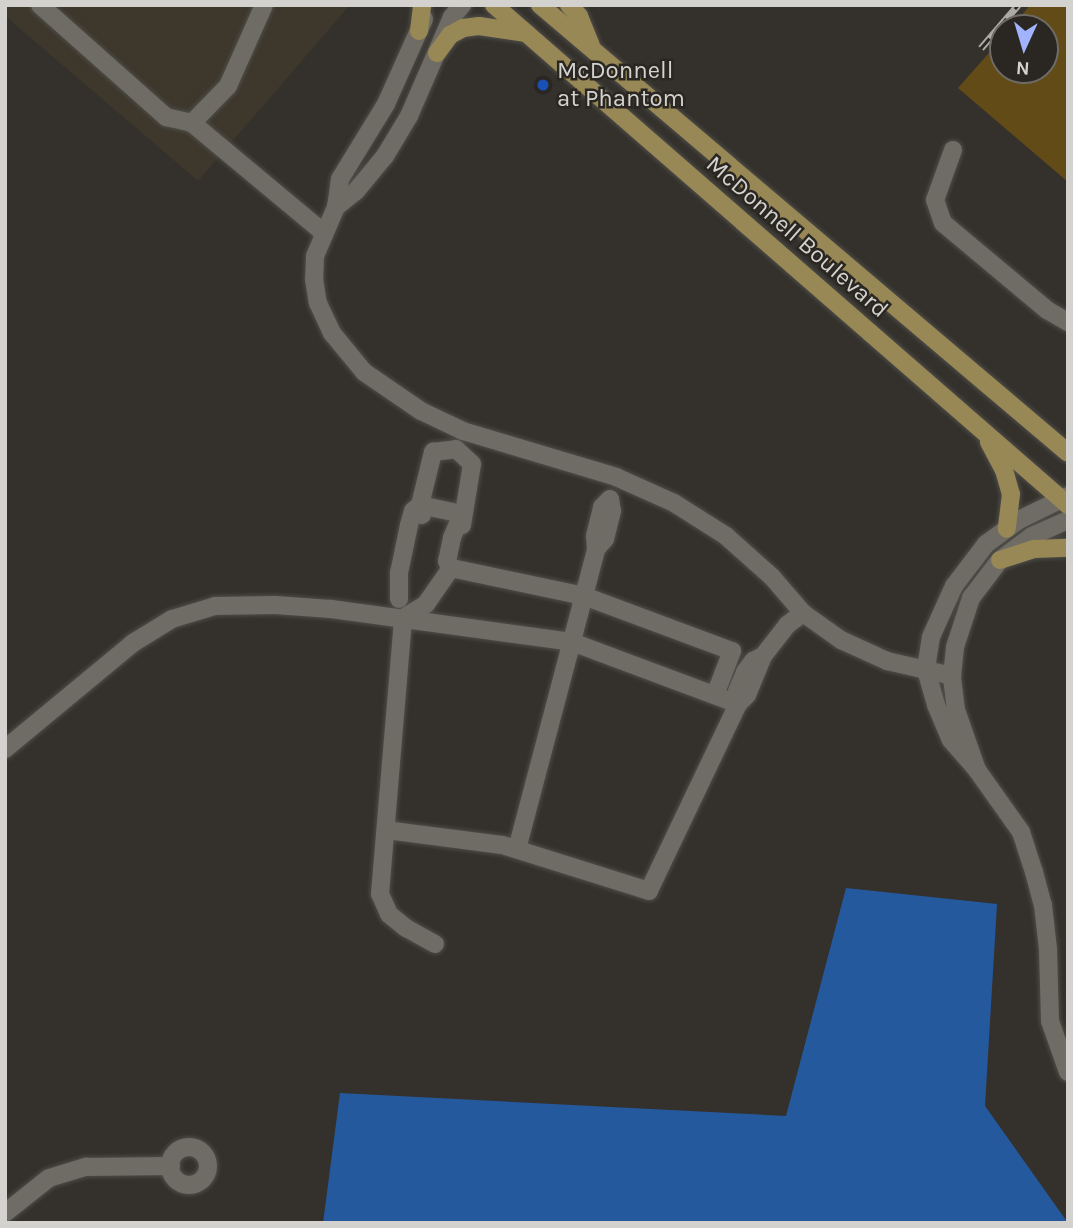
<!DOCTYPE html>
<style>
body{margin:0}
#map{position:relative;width:1073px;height:1228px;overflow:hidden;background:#34312c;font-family:Karla,sans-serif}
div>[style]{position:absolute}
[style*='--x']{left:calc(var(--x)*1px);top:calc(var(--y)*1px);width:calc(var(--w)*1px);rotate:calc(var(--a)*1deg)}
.built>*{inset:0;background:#3d372c}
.water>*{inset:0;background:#25599d}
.building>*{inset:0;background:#634b17}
.roads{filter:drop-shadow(0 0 2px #4f4d48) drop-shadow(0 0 2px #4f4d48)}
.minor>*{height:18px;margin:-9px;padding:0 9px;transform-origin:9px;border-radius:9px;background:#6f6c66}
.minor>.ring{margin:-9px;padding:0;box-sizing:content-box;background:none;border:18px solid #6f6c66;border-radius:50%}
.major>*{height:18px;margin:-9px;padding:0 9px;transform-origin:9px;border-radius:9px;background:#988855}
.rail>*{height:7px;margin-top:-3.5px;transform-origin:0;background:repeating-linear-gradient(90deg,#2a2722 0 13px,#aba9a4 0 26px);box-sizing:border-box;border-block:2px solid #aba9a4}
.dots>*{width:19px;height:19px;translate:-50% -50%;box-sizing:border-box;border:4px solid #2a2722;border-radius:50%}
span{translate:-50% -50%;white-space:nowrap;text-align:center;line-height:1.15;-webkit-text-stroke:5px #2a2722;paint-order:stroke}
.poi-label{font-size:24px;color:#d4d2ce}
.left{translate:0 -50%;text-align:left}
.street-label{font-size:24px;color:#d4d2ce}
.frame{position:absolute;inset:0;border:7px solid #d4d2ce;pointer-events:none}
.north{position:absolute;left:989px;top:14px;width:70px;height:70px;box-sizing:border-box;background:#2a2722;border:2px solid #6e6b67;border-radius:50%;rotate:184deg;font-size:19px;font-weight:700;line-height:28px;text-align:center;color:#d4d2ce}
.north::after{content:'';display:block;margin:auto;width:24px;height:32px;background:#a1b3fd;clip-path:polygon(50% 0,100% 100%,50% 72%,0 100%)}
</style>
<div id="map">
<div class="built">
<i style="clip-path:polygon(5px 5px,350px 5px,198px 181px,5px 16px)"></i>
</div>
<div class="water">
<i style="clip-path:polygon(846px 888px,997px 904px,985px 1106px,1068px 1223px,323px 1223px,340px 1093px,786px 1116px)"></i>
</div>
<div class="building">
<i style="clip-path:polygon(1030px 5px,1068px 5px,1068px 182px,958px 88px,1003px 37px,1003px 70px,1045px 70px,1045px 28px,1011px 28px)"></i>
</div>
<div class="roads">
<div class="minor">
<i style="--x:40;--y:5;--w:169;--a:41.6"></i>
<i style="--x:166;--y:117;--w:27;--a:13"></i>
<i style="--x:264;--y:5;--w:89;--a:114"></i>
<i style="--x:228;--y:86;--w:52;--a:134.2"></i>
<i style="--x:192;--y:123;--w:172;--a:39.8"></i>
<i style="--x:424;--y:19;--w:93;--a:114.1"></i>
<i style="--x:386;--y:104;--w:88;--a:121.5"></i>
<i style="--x:340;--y:179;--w:28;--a:98"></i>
<i style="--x:336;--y:207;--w:53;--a:113.2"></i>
<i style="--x:315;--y:256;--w:23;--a:92"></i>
<i style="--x:314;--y:279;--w:24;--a:81"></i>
<i style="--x:318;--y:303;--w:33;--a:65"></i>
<i style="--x:332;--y:333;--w:50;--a:50.6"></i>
<i style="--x:364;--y:372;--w:69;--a:34.4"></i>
<i style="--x:421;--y:411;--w:47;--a:25.5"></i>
<i style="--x:463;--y:431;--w:160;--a:16.7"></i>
<i style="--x:616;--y:477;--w:64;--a:24.1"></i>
<i style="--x:674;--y:503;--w:62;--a:32.4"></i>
<i style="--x:726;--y:536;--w:62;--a:41.7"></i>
<i style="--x:772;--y:577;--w:48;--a:49.3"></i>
<i style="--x:803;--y:613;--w:47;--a:35.4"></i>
<i style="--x:841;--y:640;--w:51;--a:24.5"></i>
<i style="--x:887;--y:661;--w:67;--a:13"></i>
<i style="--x:953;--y:150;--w:53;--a:109.8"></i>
<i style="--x:935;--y:200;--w:24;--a:71"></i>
<i style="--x:943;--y:223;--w:136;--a:39.9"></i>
<i style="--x:1047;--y:310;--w:24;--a:30"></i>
<i style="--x:336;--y:207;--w:26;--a:-39"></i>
<i style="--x:356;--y:191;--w:45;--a:-50.4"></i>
<i style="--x:385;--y:156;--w:47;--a:-59"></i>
<i style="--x:409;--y:116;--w:108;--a:-66.5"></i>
<i style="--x:452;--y:17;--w:16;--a:-50"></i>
<i style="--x:456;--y:449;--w:22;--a:43"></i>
<i style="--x:472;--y:464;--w:62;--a:99.3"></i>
<i style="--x:1068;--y:496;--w:55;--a:153.9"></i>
<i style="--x:1019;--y:520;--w:41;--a:144"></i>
<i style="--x:986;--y:544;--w:53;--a:127.3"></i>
<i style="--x:954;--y:586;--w:56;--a:114.3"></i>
<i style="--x:931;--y:637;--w:33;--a:99"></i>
<i style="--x:926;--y:670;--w:36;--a:74"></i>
<i style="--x:936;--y:705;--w:38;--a:67"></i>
<i style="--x:951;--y:740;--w:40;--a:49"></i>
<i style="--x:977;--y:770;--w:64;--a:-109.3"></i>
<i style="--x:956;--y:710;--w:34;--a:-97"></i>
<i style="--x:952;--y:676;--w:29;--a:-84"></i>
<i style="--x:955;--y:647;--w:52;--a:-71.9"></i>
<i style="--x:971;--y:598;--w:48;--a:-52.7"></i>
<i style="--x:1000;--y:560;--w:40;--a:-37"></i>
<i style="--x:1032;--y:536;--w:39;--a:-24"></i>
<i style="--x:610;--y:499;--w:12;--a:81"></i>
<i style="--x:612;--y:511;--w:29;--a:104"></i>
<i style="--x:605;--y:539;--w:13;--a:132"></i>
<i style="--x:596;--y:549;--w:13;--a:-94"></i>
<i style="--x:595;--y:536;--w:30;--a:-76"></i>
<i style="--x:602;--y:507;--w:11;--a:-45"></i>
<i style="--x:422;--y:515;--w:10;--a:-101"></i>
<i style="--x:420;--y:505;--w:55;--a:-76.2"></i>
<i style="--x:433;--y:452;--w:23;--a:-7"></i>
<i style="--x:399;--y:599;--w:26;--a:-90"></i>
<i style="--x:399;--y:573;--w:49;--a:-78.2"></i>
<i style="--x:409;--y:525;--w:15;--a:-74"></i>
<i style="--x:413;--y:511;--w:9;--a:-41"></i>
<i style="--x:420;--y:505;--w:43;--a:12.1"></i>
<i style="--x:462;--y:514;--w:26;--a:113"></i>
<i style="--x:452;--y:538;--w:24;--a:102"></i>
<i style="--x:447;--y:561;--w:8;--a:60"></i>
<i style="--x:763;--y:656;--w:42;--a:112.3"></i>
<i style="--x:747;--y:695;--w:13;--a:135"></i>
<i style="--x:738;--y:704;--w:13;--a:-94"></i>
<i style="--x:737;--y:691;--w:21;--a:-67"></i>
<i style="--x:745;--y:672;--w:14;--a:-54"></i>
<i style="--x:753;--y:661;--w:11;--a:-27"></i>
<i style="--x:763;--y:656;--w:39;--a:-52"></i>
<i style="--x:787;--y:625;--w:20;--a:-37"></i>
<i style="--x:5;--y:749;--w:166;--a:-39.6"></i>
<i style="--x:133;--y:643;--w:46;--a:-31.6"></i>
<i style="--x:172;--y:619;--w:45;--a:-16.8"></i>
<i style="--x:215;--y:606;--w:60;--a:-1"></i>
<i style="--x:275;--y:605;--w:56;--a:4.1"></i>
<i style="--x:331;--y:609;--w:243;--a:7.8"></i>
<i style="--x:572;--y:642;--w:177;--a:20.5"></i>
<i style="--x:738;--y:704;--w:207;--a:115.5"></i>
<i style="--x:649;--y:891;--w:154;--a:-162.6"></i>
<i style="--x:502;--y:845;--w:116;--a:-172.6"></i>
<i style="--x:977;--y:770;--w:76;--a:54.6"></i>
<i style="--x:1021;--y:832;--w:42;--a:72"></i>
<i style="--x:1034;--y:872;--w:34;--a:75"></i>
<i style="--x:1043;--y:905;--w:44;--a:83.5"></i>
<i style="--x:1048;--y:949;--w:72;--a:88.4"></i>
<i style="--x:1050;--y:1021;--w:54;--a:70.6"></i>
<i style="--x:517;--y:849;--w:310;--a:-75.2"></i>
<i style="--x:435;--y:944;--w:33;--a:-151"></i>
<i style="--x:406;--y:928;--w:22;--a:-141"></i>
<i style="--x:389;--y:914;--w:22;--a:-114"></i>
<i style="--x:380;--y:894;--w:277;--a:-85.2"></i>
<i style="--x:403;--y:618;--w:27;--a:-31"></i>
<i style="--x:426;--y:604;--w:44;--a:-55.2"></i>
<i style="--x:451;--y:568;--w:136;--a:11.9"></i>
<i style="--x:584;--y:596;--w:158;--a:20.4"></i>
<i style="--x:732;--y:651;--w:47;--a:111.1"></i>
<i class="ring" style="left:170px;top:1147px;width:20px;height:20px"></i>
<i style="--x:5;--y:1213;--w:56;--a:-38.5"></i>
<i style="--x:49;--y:1178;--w:39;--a:-17"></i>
<i style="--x:86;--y:1167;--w:85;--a:-0.7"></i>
</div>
<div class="major">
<i style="--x:494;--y:5;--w:761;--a:41.06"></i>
<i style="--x:540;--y:5;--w:692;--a:40.31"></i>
<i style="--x:569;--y:5;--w:15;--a:48"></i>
<i style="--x:579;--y:16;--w:32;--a:68"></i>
<i style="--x:419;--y:31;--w:26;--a:-83"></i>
<i style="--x:437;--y:53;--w:22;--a:-54"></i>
<i style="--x:450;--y:35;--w:15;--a:-28"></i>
<i style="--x:463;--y:28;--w:16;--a:-7"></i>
<i style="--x:479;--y:26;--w:48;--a:8.5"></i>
<i style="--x:989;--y:442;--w:32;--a:62"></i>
<i style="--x:1004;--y:470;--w:25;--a:74"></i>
<i style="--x:1011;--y:494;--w:35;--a:97"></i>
<i style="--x:1000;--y:560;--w:36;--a:-18"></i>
<i style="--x:1034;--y:549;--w:34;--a:-2"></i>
</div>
</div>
<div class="rail">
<i style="--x:981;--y:48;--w:57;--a:-49.3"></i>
</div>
<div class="dots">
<i style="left:543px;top:85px;background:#1a4fb4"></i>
</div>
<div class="poi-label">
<span class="left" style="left:557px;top:85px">McDonnell<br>at Phantom</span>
</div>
<div class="street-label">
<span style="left:797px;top:237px;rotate:41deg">McDonnell Boulevard</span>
</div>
<div class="frame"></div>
<div class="north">N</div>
</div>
